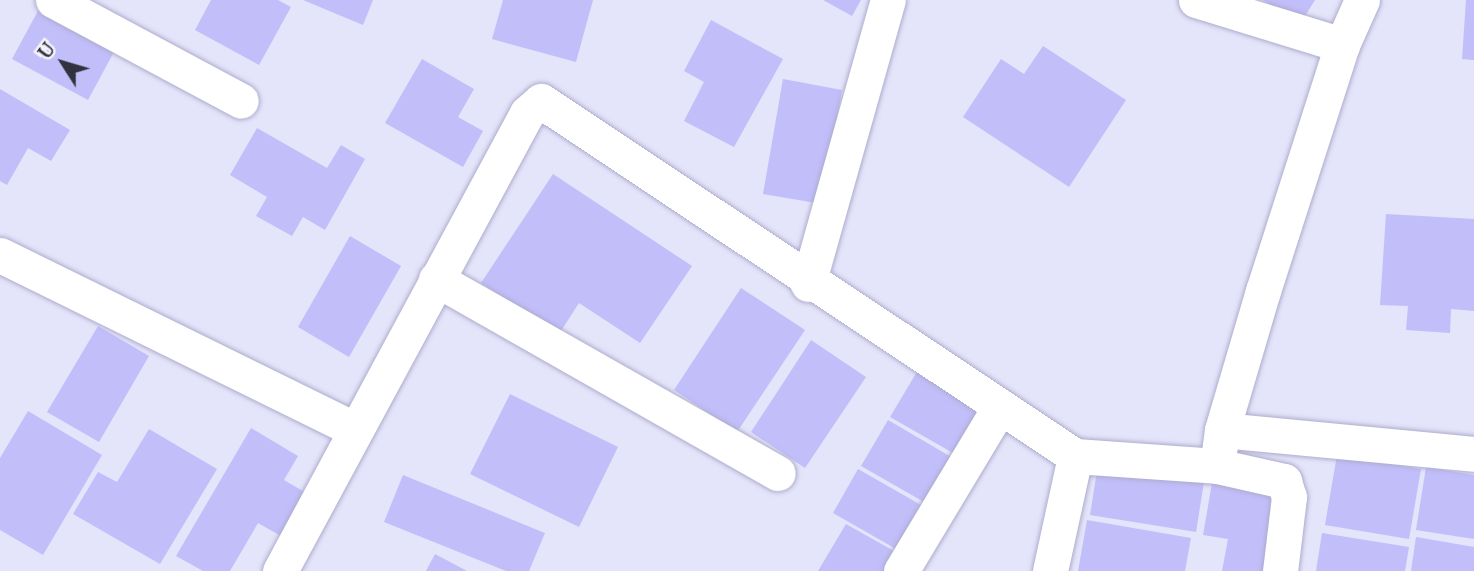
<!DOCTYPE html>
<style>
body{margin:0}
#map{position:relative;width:1474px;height:571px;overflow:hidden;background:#e4e4fa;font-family:Lora,serif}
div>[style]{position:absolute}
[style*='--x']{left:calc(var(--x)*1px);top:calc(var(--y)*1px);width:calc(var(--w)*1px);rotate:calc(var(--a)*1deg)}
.building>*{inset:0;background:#c1befa}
.roads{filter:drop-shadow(0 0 2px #adacce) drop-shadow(0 0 2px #adacce)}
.street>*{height:35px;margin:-17.5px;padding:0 17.5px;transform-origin:17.5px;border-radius:17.5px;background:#fff}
span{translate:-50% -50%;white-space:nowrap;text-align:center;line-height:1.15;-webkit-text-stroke:7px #f3f3fa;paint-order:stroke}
.north{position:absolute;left:28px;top:28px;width:70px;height:70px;-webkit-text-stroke:5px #f3f3fa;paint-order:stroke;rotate:307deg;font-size:19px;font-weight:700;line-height:28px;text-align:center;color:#32313f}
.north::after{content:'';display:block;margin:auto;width:24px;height:32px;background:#32313f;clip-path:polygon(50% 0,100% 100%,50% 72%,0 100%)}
</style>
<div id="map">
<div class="building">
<i style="clip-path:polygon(211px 0,278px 0,291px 7px,259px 65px,195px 30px)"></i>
<i style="clip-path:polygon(303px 0,373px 0,363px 25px)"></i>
<i style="clip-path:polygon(503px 0,593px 0,576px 62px,492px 39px)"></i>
<i style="clip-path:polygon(823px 0,861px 0,852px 16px)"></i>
<i style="clip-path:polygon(1263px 0,1315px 0,1300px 24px)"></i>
<i style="clip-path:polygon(1466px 0,1474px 0,1474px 60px,1462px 59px)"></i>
<i style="clip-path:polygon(39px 9px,115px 50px,88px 100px,12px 59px)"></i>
<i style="clip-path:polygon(711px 20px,783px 59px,734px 147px,684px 121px,704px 82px,684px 71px)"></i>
<i style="clip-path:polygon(1043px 46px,1126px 100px,1069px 187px,963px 117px,1001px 59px,1024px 74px)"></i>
<i style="clip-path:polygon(422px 59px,474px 89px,458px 117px,483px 131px,463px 167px,385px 123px)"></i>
<i style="clip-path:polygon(783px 79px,842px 90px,822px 204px,763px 194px)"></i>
<i style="clip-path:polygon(0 89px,70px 130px,51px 161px,28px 148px,7px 185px,0 181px)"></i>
<i style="clip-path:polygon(257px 128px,327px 168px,341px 145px,365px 159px,325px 230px,303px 217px,292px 236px,256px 216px,267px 197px,230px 175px)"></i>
<i style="clip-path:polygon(553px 174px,692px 266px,640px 343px,579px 303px,559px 334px,481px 283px)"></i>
<i style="clip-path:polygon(1386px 214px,1474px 219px,1474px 311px,1451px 309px,1450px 333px,1406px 330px,1408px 306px,1380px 305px)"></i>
<i style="clip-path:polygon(350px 236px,401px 266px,349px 357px,298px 327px)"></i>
<i style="clip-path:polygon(741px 288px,805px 330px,737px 432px,674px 390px)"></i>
<i style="clip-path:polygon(98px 326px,149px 356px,99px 442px,47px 412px)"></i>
<i style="clip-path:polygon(811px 340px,866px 377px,805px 468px,751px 432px)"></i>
<i style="clip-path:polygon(921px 365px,991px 406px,960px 457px,890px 417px)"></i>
<i style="clip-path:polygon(510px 394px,618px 447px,579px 527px,470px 474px)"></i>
<i style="clip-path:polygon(28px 411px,102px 455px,43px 555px,0 530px,0 458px)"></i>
<i style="clip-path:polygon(888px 420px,958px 461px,931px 506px,861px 466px)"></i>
<i style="clip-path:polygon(251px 428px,298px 456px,284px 480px,313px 497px,288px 540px,258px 523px,230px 571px,203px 571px,176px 556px)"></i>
<i style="clip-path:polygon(149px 429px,217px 469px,160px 564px,73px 514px,98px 472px,117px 482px)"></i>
<i style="clip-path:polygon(1337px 455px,1421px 469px,1409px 539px,1325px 525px)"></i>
<i style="clip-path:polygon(1098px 465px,1204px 482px,1196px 532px,1090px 515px)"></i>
<i style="clip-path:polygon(1426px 467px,1474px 475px,1474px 539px,1416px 530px)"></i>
<i style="clip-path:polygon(858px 469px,928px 509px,903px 553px,833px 513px)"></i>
<i style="clip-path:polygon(403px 475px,545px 533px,529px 571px,506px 571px,384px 522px)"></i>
<i style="clip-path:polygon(1212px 483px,1280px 494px,1267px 571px,1222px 571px,1228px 539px,1203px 535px)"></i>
<i style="clip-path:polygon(1087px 520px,1191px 538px,1185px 571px,1078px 571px)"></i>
<i style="clip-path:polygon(846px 524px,901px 555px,892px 571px,818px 571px)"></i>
<i style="clip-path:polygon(1322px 533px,1409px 547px,1405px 571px,1316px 571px)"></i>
<i style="clip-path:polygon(1416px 537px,1474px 547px,1474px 571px,1411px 571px)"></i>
<i style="clip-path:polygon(435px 554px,467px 571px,426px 571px)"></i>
</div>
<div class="roads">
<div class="street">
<i style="--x:53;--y:0;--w:213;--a:28.2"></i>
<i style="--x:1196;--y:0;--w:153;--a:17.1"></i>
<i style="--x:1342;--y:45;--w:49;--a:-66"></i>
<i style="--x:0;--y:255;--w:396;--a:26.2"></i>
<i style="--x:436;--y:279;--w:393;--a:29.6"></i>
<i style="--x:808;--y:284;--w:295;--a:-74.3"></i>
<i style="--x:1222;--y:430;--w:253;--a:5.4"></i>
<i style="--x:1217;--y:466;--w:36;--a:-82"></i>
<i style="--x:1222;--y:430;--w:145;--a:-73.6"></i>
<i style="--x:1263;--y:291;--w:258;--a:-72.2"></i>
<i style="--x:280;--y:571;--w:520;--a:-61.66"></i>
<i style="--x:527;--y:113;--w:18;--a:-41"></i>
<i style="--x:541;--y:101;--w:641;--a:33.62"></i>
<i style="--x:1075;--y:456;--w:142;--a:4"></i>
<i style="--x:1217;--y:466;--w:69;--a:12.6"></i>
<i style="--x:1284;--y:481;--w:17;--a:73"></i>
<i style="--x:1289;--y:497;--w:75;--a:96.9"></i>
<i style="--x:901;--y:571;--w:192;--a:-59"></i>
<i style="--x:1050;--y:571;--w:118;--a:-77.7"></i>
</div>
</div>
<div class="north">U</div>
</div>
